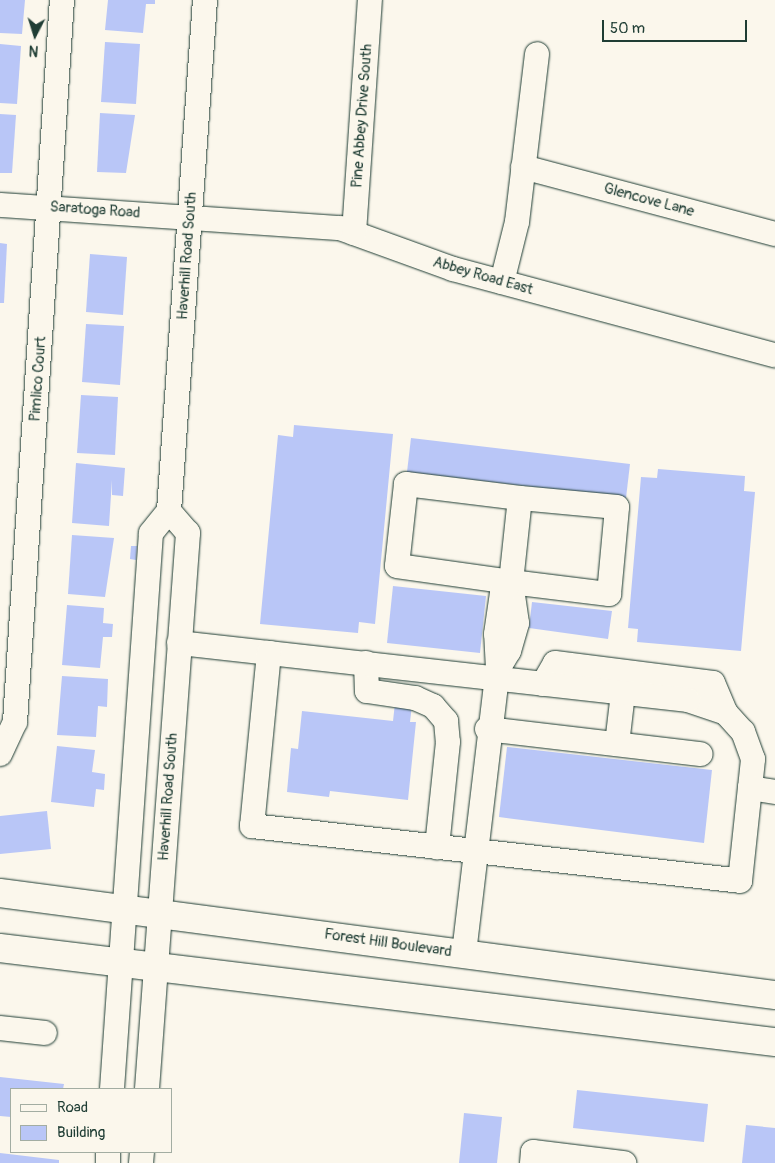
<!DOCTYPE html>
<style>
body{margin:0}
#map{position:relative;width:775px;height:1163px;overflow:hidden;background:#fbf7ec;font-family:Pangolin,sans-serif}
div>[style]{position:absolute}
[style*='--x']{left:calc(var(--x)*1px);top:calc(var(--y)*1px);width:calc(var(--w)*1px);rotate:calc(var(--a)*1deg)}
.building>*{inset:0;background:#b9c6f7}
.roads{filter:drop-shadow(0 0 1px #1f3d34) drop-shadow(0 0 1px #1f3d34)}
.minor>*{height:24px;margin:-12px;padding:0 12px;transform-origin:12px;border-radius:12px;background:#fbf7ec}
.major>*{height:28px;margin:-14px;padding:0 14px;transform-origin:14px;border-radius:14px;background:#fbf7ec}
span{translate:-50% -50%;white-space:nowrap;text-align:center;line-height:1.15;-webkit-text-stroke:5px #fbf7ec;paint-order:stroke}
.street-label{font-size:15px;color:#1f3d34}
.legend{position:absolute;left:10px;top:1088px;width:162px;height:65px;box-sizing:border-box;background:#fbf7ec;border:1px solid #a3ada2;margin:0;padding:6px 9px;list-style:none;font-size:15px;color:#1f3d34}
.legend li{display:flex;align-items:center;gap:10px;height:25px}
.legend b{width:25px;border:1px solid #a3ada2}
.north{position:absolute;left:10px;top:10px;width:50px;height:50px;-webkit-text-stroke:4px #fbf7ec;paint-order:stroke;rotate:185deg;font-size:14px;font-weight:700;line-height:20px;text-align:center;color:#1f3d34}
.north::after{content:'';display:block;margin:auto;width:18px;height:22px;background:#1f3d34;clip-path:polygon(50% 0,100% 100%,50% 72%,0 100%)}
.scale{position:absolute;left:602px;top:20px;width:145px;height:22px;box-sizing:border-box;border:2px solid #1f3d34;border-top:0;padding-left:6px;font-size:15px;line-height:18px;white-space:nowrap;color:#1f3d34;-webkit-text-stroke:4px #fbf7ec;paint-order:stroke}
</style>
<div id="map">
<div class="building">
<i style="clip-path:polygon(0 0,25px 0,22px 34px,0 33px)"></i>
<i style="clip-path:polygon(108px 0,155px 0,155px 4px,146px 4px,143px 33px,105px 30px)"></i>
<i style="clip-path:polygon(105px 42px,140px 44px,136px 104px,101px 102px)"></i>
<i style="clip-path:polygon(0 44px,21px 46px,17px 104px,0 103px)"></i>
<i style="clip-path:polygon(100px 113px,135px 115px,126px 173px,97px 172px)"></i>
<i style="clip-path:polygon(0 114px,16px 115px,12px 173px,0 173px)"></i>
<i style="clip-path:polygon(0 243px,7px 244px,4px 303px,0 303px)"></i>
<i style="clip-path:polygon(90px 254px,127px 257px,123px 315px,86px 312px)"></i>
<i style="clip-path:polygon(86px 324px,124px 326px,120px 385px,82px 382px)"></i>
<i style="clip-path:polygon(81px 395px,118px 397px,115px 455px,77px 453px)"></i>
<i style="clip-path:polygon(294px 425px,393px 434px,375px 624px,359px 622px,358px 633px,260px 624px,278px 435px,293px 437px)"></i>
<i style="clip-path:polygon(411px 438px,630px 464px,626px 498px,407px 472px)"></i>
<i style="clip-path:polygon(76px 463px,125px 468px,123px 496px,112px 495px,112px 480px,109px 526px,72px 523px)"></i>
<i style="clip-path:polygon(658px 469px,745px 476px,744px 491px,755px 492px,741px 651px,637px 642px,638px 629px,628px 628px,641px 477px,657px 478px)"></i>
<i style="clip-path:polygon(72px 535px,114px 538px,105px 597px,68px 594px)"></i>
<i style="clip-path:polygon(131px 546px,137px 546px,136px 560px,130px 559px)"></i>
<i style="clip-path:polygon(393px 586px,486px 596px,480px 653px,387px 643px)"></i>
<i style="clip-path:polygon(532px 602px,612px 611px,608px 639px,529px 628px)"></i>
<i style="clip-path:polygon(67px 605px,104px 608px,103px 623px,113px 624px,112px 637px,103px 637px,100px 668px,62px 665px)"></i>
<i style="clip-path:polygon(62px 676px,108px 679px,107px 707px,98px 706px,96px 737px,57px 735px)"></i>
<i style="clip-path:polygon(395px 703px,412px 705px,410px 722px,416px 722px,408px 800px,330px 791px,329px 797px,287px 792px,291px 748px,298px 749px,302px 711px,393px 721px)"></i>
<i style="clip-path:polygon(57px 746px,95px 750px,92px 772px,105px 774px,104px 790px,96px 789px,94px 807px,51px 802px)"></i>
<i style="clip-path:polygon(507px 747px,712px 770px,704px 843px,499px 817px)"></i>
<i style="clip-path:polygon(47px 811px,51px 849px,0 854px,0 816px)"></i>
<i style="clip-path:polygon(0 1077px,64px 1084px,63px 1089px,11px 1089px,11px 1117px,0 1116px)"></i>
<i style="clip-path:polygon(577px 1090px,708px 1104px,704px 1142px,573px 1128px)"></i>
<i style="clip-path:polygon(464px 1113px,502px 1117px,497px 1163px,459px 1163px)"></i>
<i style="clip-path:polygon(746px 1125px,775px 1128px,775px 1163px,742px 1163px)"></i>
<i style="clip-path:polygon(0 1153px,59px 1160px,59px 1163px,0 1163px)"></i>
</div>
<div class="roads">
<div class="minor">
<i style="--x:523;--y:167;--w:261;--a:14.9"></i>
<i style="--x:0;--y:205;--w:341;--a:3.9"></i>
<i style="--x:340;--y:228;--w:120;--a:19.9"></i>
<i style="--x:453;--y:269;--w:333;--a:15"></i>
<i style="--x:354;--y:233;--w:234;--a:-86.1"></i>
<i style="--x:502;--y:282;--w:62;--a:-76"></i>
<i style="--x:517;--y:222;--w:169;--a:-83.2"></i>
<i style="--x:179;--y:643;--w:91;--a:6.3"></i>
<i style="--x:366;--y:663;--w:28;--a:88"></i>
<i style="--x:367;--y:691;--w:49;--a:8.3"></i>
<i style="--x:415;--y:698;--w:20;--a:24"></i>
<i style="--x:433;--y:706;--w:20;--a:49"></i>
<i style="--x:446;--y:721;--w:21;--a:85"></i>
<i style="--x:448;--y:742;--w:106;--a:96"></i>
<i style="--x:498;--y:669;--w:21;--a:-59"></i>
<i style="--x:509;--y:651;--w:29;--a:-74"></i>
<i style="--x:517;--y:623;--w:41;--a:-98.3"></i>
<i style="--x:511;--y:582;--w:84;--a:-83.9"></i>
<i style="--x:520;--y:498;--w:115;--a:-173"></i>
<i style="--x:406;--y:484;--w:82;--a:96.3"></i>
<i style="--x:397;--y:566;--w:115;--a:8"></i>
<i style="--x:511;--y:582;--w:99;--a:7"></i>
<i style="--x:609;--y:594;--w:87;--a:-84.7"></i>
<i style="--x:617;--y:507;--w:97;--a:-174.7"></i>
<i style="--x:543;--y:684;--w:24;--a:-60"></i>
<i style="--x:555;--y:663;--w:159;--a:7.2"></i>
<i style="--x:713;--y:683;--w:33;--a:67"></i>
<i style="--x:487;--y:729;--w:215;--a:6.7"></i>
<i style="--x:617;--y:744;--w:51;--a:-83.3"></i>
<i style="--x:0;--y:754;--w:35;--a:-65"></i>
<i style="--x:15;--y:722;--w:724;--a:-86.28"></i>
<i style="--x:750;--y:788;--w:29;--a:-84"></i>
<i style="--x:753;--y:759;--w:29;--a:-110"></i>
<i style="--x:743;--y:732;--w:25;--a:-132"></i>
<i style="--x:726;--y:713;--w:40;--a:-161.1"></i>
<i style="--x:688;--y:700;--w:422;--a:-173.6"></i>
<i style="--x:269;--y:653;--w:174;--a:95.6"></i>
<i style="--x:252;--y:826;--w:491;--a:6.4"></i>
<i style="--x:740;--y:881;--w:94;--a:-83.9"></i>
<i style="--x:750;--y:788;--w:25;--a:9"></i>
<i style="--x:464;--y:953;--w:286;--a:-83.2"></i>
<i style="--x:498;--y:669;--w:35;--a:-93"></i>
<i style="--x:496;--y:634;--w:41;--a:-81.7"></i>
<i style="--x:502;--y:593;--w:10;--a:-53"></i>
<i style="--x:0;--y:1028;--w:45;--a:6.3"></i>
<i style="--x:112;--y:1089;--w:557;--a:-85.99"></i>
<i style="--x:151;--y:533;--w:28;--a:-51"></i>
<i style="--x:169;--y:511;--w:512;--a:-85.97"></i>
<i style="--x:147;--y:1089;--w:558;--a:-85.78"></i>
<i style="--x:188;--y:533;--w:29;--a:-131"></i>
<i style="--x:108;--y:1163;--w:11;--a:-90"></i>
<i style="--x:141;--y:1163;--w:11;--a:-85"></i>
<i style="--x:532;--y:1163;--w:11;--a:-85"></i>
<i style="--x:533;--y:1152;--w:92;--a:6.9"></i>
</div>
<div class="major">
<i style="--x:0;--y:893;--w:782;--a:7.5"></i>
<i style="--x:0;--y:948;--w:781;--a:6.92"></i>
</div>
</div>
<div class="street-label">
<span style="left:362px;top:116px;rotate:-86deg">Pine Abbey Drive South</span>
<span style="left:649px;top:200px;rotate:15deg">Glencove Lane</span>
<span style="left:95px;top:210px;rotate:4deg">Saratoga Road</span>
<span style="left:187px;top:256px;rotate:-86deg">Haverhill Road South</span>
<span style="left:483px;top:276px;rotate:16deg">Abbey Road East</span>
<span style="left:38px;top:379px;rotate:-86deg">Pimlico Court</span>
<span style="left:168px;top:797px;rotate:-86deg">Haverhill Road South</span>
<span style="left:388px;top:943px;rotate:8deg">Forest Hill Boulevard</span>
</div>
<ul class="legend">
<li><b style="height:6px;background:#fbf7ec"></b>Road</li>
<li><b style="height:14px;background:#b9c6f7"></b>Building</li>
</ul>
<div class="north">N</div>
<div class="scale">50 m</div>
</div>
